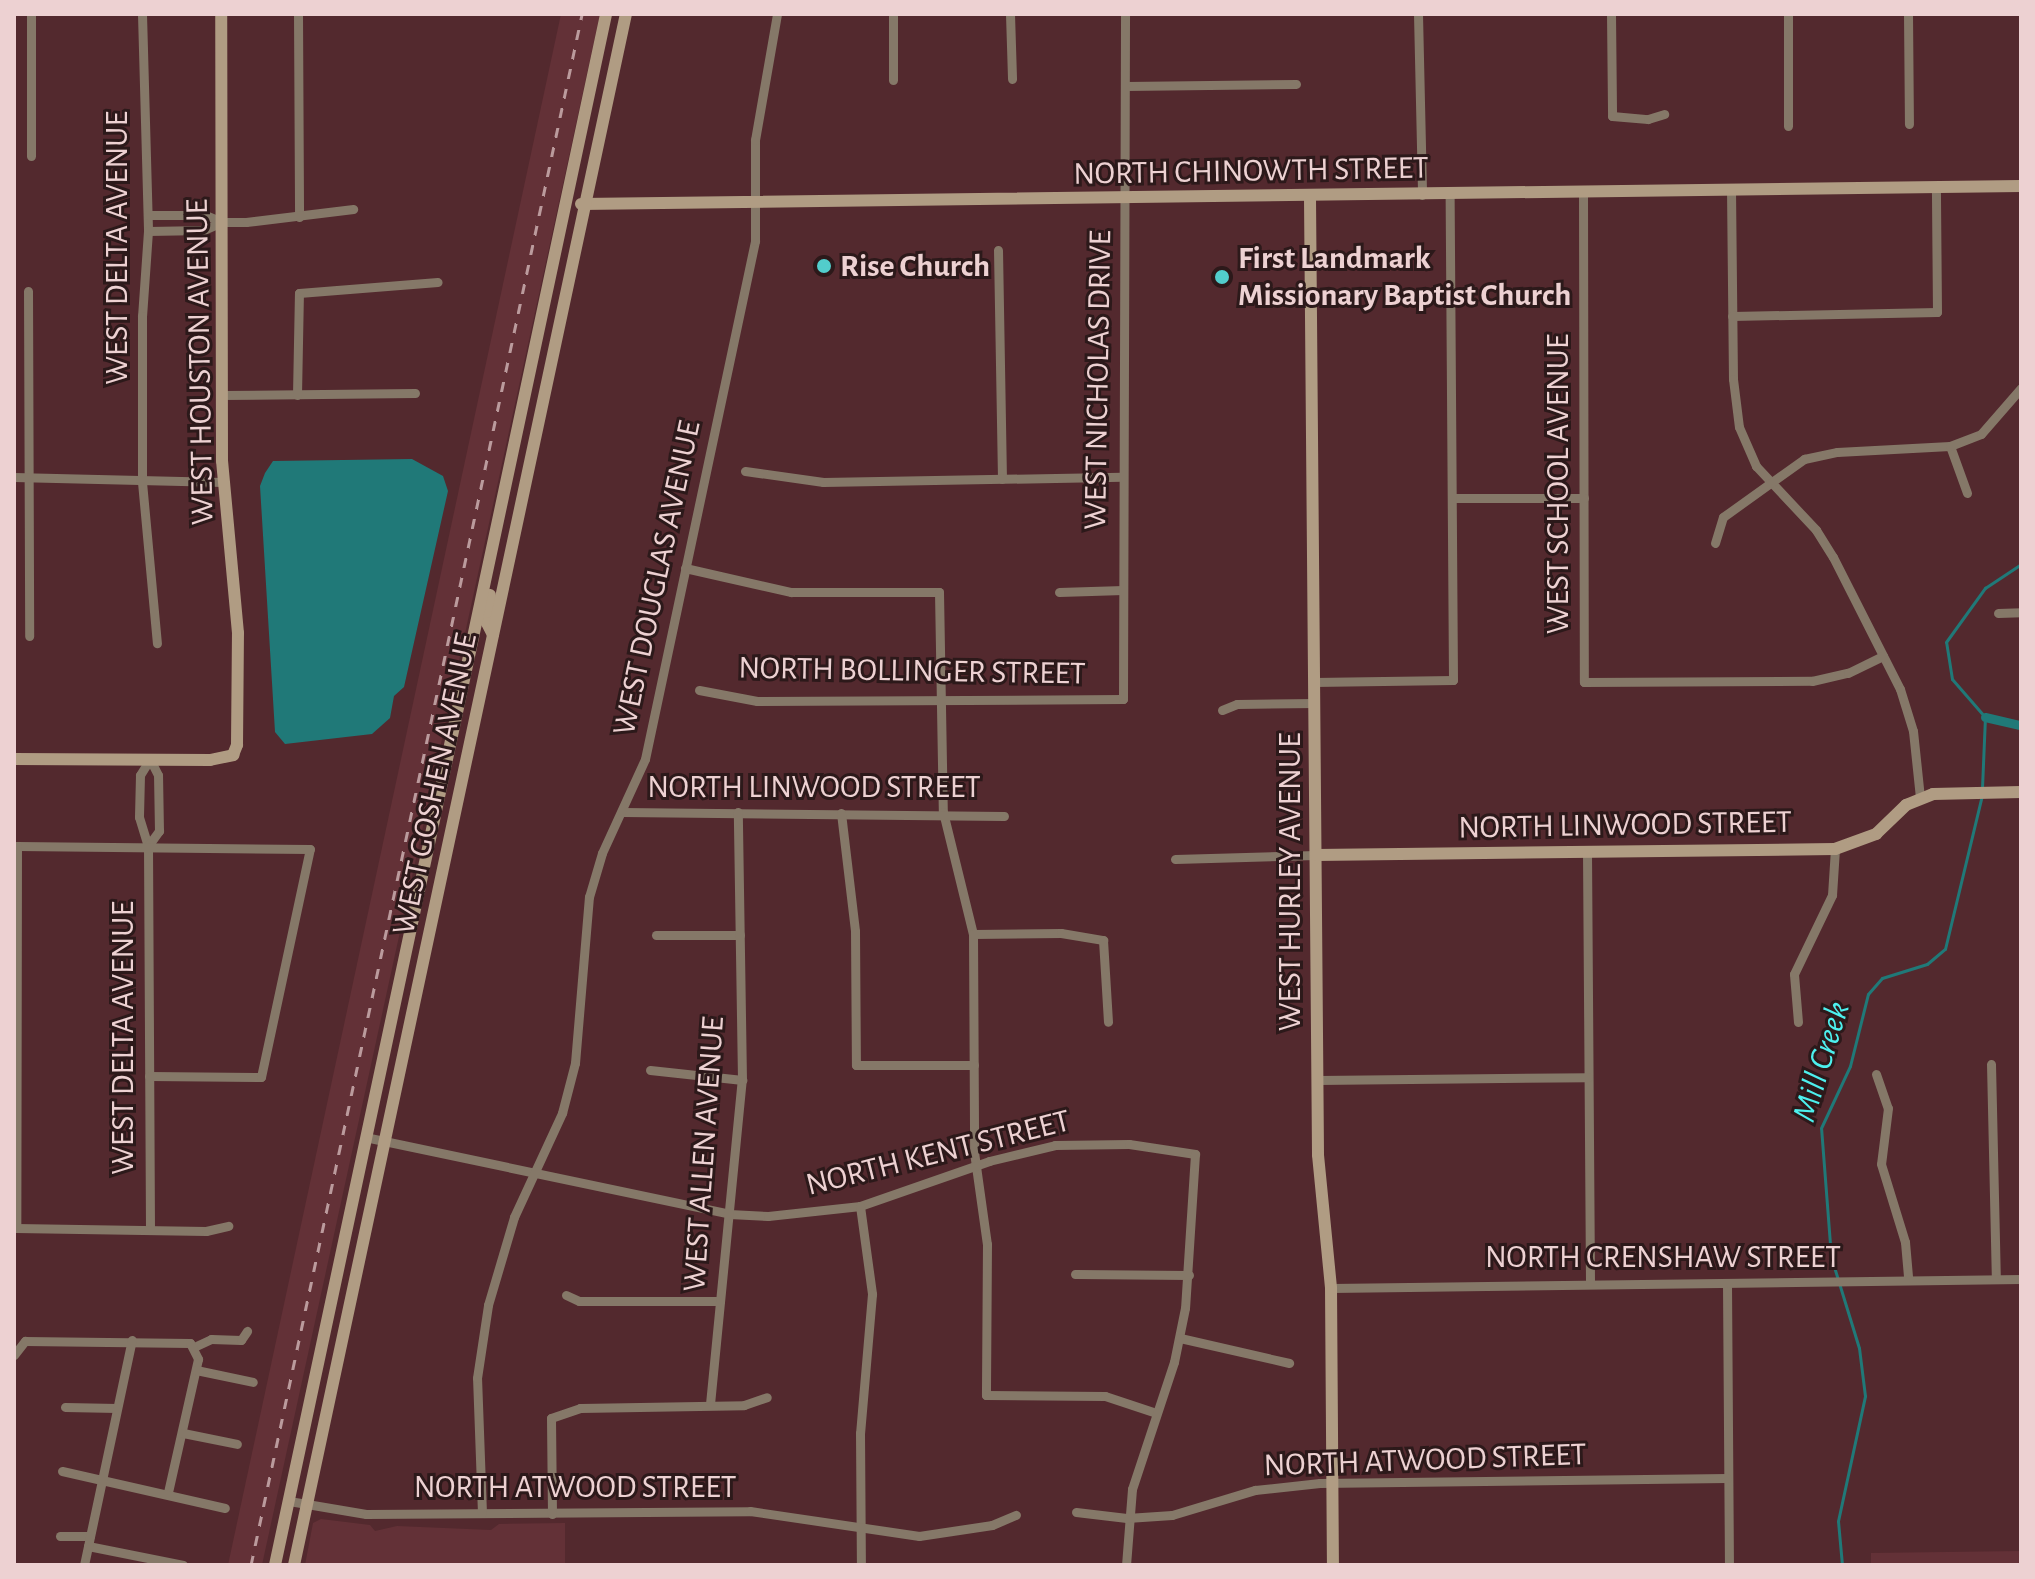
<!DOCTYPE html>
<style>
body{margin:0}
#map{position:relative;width:2035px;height:1579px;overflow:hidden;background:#53292e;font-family:"Alegreya Sans",sans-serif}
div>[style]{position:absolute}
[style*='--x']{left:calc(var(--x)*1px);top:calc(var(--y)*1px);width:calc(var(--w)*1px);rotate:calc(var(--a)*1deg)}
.built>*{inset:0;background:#633137}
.water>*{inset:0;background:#207978}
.stream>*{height:3px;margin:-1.5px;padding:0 1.5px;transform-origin:1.5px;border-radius:1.5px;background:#207978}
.canal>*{height:9px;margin:-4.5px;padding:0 4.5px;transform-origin:4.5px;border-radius:4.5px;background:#207978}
.street>*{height:9px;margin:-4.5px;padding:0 4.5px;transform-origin:4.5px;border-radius:4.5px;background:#857868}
.secondary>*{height:12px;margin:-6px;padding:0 6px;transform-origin:6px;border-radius:6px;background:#b09c83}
.rail>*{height:3px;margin-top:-1.5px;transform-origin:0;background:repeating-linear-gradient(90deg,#bb9b9d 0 10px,transparent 0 20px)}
.dots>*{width:22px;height:22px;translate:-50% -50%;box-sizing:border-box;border:4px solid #2c191a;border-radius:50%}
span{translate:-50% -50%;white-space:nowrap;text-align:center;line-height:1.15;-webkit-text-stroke:6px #2c191a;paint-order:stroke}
.street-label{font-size:32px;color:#edd1d2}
.poi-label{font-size:32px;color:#edd1d2;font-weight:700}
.left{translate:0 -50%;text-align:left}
.water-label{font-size:34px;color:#4df0ee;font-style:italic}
.frame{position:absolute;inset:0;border:16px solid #edd1d2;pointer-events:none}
</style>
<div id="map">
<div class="built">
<i style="clip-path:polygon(561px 14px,600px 14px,262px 1565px,228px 1565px)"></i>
<i style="clip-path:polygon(321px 1519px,370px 1525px,375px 1531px,397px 1526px,491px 1530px,499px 1524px,565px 1523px,565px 1565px,305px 1565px,313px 1523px)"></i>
<i style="clip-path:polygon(2021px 1551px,2021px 1565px,1871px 1565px,1871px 1553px)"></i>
</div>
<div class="water">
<i style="clip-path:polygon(412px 459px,443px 476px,448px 491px,404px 687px,394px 696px,390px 718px,372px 734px,285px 744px,275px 732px,260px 486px,265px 473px,273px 461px)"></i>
</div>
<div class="stream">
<i style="--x:1982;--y:788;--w:71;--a:-87.6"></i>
<i style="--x:1985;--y:717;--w:50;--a:-131"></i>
<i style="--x:1952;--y:679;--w:37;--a:-99"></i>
<i style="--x:1946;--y:642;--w:67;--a:-54.2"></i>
<i style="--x:1985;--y:588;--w:43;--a:-33.7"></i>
<i style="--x:1842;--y:1565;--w:44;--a:-95.2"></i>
<i style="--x:1838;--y:1521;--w:128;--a:-77.8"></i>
<i style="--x:1865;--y:1396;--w:48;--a:-97.1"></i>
<i style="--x:1859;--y:1348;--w:95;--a:-107.1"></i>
<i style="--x:1831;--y:1257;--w:129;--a:-94.4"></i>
<i style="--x:1821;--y:1128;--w:68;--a:-64.9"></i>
<i style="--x:1850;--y:1066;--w:74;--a:-76"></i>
<i style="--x:1868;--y:994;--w:21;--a:-49"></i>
<i style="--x:1882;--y:978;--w:47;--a:-17.3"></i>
<i style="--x:1927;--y:964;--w:23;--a:-40"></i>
<i style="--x:1945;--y:949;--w:158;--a:-76.5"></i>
</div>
<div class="canal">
<i style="--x:1985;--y:717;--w:37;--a:13"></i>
</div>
<div class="street">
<i style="--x:31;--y:14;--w:142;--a:90"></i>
<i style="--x:142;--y:14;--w:217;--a:88.4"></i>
<i style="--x:148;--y:231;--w:85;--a:94"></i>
<i style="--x:142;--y:316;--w:166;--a:90"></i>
<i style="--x:142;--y:482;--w:162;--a:84.7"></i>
<i style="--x:298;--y:14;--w:203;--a:89.7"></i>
<i style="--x:893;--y:14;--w:66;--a:90"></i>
<i style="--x:1010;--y:14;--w:65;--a:88.2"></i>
<i style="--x:1418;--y:14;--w:181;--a:88.7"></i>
<i style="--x:1611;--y:14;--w:102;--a:89.4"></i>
<i style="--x:1612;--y:116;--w:36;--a:5"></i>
<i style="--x:1648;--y:119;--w:17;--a:-17"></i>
<i style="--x:1788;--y:14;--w:112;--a:90"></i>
<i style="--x:1908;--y:14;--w:110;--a:89.5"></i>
<i style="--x:1126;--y:86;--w:170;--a:-0.7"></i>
<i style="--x:1731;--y:189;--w:190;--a:89.4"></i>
<i style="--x:1733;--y:379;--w:48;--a:82.9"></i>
<i style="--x:1739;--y:427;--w:43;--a:66.4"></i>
<i style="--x:1756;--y:466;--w:88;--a:46.8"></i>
<i style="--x:1816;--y:530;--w:32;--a:58"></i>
<i style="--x:1833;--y:557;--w:148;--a:63.1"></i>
<i style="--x:1900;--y:689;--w:44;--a:72.8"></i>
<i style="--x:1913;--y:731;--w:67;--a:84"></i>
<i style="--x:1583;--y:190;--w:492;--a:89.9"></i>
<i style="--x:1584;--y:682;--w:228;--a:-0.3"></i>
<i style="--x:1812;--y:681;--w:37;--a:-13"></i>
<i style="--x:1848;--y:673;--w:39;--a:-26"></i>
<i style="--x:148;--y:215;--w:57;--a:0"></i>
<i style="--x:205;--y:215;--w:18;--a:22"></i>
<i style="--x:222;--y:222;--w:24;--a:0"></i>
<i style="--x:246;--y:222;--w:108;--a:-6.9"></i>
<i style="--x:148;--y:231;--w:56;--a:-1"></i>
<i style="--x:204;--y:230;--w:20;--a:-24"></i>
<i style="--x:998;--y:250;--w:229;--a:89"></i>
<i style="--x:28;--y:291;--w:345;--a:89.8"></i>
<i style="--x:1732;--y:316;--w:205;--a:-1.1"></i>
<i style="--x:1937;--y:312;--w:126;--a:-90.5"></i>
<i style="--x:222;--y:395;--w:193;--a:-0.6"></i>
<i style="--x:297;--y:395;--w:102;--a:-88.9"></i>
<i style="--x:299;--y:293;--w:139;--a:-4.5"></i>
<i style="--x:1950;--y:446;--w:50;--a:70.1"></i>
<i style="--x:745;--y:471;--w:79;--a:8"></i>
<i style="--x:823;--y:482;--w:299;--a:-1"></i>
<i style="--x:14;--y:477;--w:209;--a:1.4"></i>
<i style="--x:1453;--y:498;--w:131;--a:0"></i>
<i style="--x:1715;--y:543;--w:27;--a:-73"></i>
<i style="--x:1723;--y:517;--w:100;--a:-35.6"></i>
<i style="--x:1804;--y:459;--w:34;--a:-12"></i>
<i style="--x:1837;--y:452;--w:113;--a:-3"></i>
<i style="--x:1950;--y:446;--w:33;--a:-21"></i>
<i style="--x:1981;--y:434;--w:61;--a:-49"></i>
<i style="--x:685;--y:568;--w:109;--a:12.8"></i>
<i style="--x:791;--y:592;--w:148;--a:0"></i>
<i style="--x:939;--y:592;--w:220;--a:89"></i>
<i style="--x:943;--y:812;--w:126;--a:76.2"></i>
<i style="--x:973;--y:934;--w:218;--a:89.7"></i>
<i style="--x:974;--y:1152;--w:93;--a:82"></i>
<i style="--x:987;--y:1244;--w:151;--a:90.4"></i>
<i style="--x:986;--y:1395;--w:119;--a:0.5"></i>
<i style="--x:1105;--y:1396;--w:54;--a:18.4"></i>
<i style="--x:1059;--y:592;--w:64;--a:-1.8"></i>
<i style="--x:1998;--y:613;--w:23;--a:-2"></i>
<i style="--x:1314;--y:682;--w:139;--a:-0.8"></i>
<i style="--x:1453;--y:680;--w:485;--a:-90.4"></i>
<i style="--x:699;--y:690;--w:59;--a:10.7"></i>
<i style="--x:757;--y:701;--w:366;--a:-0.3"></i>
<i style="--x:1123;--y:699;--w:685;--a:-89.83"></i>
<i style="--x:1222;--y:710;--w:16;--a:-22"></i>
<i style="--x:1237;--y:704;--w:78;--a:-0.7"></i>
<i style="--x:150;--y:759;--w:19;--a:122"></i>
<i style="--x:140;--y:775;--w:42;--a:91.4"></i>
<i style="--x:139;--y:817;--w:30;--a:73"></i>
<i style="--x:148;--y:846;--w:383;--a:89.7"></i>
<i style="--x:623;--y:812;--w:381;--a:0.6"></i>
<i style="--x:841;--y:813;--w:119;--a:83.2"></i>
<i style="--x:855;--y:931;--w:134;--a:89.6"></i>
<i style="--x:856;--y:1065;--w:118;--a:0"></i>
<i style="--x:148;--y:846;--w:19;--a:-54"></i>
<i style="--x:159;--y:831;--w:56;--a:-91"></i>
<i style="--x:158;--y:775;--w:18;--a:-117"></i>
<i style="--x:1587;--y:852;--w:432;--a:89.6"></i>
<i style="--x:1175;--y:859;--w:141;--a:-1.6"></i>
<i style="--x:973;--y:934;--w:88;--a:-0.7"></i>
<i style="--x:1061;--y:933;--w:43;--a:9.5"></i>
<i style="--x:1103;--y:940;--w:82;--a:86.5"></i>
<i style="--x:656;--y:935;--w:84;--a:0"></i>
<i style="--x:1798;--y:1022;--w:48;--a:-94.8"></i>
<i style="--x:1794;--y:974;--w:88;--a:-64.3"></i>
<i style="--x:1832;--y:895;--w:46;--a:-86.3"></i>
<i style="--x:1991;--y:1064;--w:215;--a:88.7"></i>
<i style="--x:650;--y:1070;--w:93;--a:6.2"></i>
<i style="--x:1876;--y:1074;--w:36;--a:71"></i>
<i style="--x:1888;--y:1108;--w:56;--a:97.1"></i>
<i style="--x:1881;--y:1164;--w:82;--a:72.9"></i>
<i style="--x:1905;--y:1242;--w:38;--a:85"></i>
<i style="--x:149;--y:1076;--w:112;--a:0.5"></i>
<i style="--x:261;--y:1077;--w:233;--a:-77.9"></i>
<i style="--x:310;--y:849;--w:293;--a:-179.4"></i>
<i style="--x:17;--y:846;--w:382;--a:90.1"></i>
<i style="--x:16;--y:1228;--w:190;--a:0.9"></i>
<i style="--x:206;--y:1231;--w:23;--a:-13"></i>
<i style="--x:1318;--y:1080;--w:270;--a:-0.6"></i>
<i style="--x:365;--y:1137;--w:372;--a:11.9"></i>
<i style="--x:729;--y:1214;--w:39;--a:3"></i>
<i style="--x:768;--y:1216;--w:93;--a:-6.2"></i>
<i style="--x:860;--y:1206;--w:137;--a:-19.2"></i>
<i style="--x:989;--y:1161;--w:68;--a:-13.6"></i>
<i style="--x:1055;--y:1145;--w:74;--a:-0.8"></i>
<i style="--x:1129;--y:1144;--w:67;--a:8.6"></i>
<i style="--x:1195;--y:1154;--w:154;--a:93.7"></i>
<i style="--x:1185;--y:1308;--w:55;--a:101.5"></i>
<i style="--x:1174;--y:1362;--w:134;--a:108.3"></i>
<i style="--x:1132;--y:1489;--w:76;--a:94.5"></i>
<i style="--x:860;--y:1206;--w:89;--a:82.2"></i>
<i style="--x:872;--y:1294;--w:140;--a:94.9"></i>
<i style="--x:860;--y:1433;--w:132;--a:89.6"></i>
<i style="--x:1075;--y:1274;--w:114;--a:0.5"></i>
<i style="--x:1727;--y:1284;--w:281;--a:89.6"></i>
<i style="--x:1331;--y:1288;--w:690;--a:-0.75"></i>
<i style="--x:566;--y:1295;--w:14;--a:25"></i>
<i style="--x:579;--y:1301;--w:141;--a:0"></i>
<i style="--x:1180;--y:1338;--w:112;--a:12.9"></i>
<i style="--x:194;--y:1347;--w:19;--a:-25"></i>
<i style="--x:211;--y:1339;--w:30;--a:2"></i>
<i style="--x:241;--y:1340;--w:11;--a:-56"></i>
<i style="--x:14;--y:1355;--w:18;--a:-52"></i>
<i style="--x:25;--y:1341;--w:165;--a:0.7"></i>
<i style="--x:190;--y:1343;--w:18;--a:63"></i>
<i style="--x:198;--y:1359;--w:136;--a:102.7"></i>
<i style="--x:196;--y:1370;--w:58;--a:11.9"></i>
<i style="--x:710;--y:1404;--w:326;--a:-84.4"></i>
<i style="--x:742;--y:1080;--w:268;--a:-90.9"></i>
<i style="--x:65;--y:1407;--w:52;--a:1.1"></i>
<i style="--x:183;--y:1433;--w:55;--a:11.5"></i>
<i style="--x:62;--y:1471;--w:167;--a:12.8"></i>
<i style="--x:289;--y:1501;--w:78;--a:9.6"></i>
<i style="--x:366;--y:1514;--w:384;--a:-0.4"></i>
<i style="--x:750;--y:1511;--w:171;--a:8.4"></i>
<i style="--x:919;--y:1536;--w:74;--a:-8.6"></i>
<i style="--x:992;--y:1525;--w:26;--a:-23"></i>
<i style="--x:1076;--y:1512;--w:51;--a:6.7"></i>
<i style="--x:1127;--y:1518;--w:45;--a:-3.8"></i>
<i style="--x:1172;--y:1515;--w:87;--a:-16.8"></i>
<i style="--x:1255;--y:1490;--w:65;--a:-6.1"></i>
<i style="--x:1320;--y:1483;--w:407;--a:-0.7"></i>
<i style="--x:482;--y:1513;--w:135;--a:-92.1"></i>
<i style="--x:477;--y:1378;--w:74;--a:-81.4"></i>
<i style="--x:488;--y:1305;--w:92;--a:-73.5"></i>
<i style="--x:514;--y:1217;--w:115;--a:-65.2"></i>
<i style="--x:562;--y:1113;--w:52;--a:-75.4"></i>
<i style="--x:575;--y:1063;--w:167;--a:-85.2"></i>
<i style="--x:589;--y:897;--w:46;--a:-73.5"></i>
<i style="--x:602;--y:853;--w:103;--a:-65.4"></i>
<i style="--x:645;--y:759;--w:530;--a:-78.01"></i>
<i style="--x:755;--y:241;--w:101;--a:-90"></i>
<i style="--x:755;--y:140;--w:128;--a:-80.1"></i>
<i style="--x:552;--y:1514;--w:96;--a:-90.6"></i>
<i style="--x:551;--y:1418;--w:31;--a:-19"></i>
<i style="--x:580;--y:1408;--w:164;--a:-1"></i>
<i style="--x:744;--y:1405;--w:24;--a:-19"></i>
<i style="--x:60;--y:1536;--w:30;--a:0"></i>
<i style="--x:88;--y:1546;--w:97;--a:11.3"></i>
<i style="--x:84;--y:1565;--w:230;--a:-78"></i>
</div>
<div class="secondary">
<i style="--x:1310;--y:198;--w:957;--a:89.52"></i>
<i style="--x:1318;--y:1155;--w:134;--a:84.4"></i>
<i style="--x:1331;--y:1288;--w:277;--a:89.6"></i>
<i style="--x:581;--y:204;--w:1440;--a:-0.72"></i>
<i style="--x:490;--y:595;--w:28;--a:96"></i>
<i style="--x:487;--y:623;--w:13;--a:63"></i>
<i style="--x:14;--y:759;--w:196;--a:0.3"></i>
<i style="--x:210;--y:760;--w:24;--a:-12"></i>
<i style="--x:233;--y:755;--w:11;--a:-68"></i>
<i style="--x:237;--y:745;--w:112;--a:-89.5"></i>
<i style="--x:238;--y:633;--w:173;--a:-95.3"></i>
<i style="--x:222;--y:461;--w:447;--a:-90.1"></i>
<i style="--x:1316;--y:855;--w:519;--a:-0.66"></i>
<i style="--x:1835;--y:849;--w:44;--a:-20.1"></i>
<i style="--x:1876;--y:834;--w:42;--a:-44"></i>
<i style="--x:1906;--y:805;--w:29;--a:-22"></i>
<i style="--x:1933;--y:794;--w:88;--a:-1.3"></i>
<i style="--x:275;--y:1565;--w:1586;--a:-77.95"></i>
<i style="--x:294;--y:1565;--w:1586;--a:-77.92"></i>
</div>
<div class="rail">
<i style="--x:251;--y:1565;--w:1586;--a:-77.95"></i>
</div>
<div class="dots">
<i style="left:824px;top:266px;background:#52cdcc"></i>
<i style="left:1222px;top:277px;background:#52cdcc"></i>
</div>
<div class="street-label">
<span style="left:1251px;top:171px;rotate:-1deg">NORTH CHINOWTH STREET</span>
<span style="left:117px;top:248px;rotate:-90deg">WEST DELTA AVENUE</span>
<span style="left:200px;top:362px;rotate:-91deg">WEST HOUSTON AVENUE</span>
<span style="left:1098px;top:380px;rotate:-89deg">WEST NICHOLAS DRIVE</span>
<span style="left:1558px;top:484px;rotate:-90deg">WEST SCHOOL AVENUE</span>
<span style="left:657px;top:578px;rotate:-78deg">WEST DOUGLAS AVENUE</span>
<span style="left:912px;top:671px;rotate:1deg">NORTH BOLLINGER STREET</span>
<span style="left:435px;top:784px;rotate:-78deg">WEST GOSHEN AVENUE</span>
<span style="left:814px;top:787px">NORTH LINWOOD STREET</span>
<span style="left:1625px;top:825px;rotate:-1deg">NORTH LINWOOD STREET</span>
<span style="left:1290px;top:882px;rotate:-90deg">WEST HURLEY AVENUE</span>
<span style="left:123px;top:1038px;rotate:-90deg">WEST DELTA AVENUE</span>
<span style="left:938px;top:1153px;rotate:-14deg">NORTH KENT STREET</span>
<span style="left:704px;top:1154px;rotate:-86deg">WEST ALLEN AVENUE</span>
<span style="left:1663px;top:1257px">NORTH CRENSHAW STREET</span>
<span style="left:1425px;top:1460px;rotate:-2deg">NORTH ATWOOD STREET</span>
<span style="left:575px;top:1487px">NORTH ATWOOD STREET</span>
</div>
<div class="poi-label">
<span class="left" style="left:1238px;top:277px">First Landmark<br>Missionary Baptist Church</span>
<span class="left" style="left:840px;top:266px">Rise Church</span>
</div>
<div class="water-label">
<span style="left:1822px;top:1062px;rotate:-73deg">Mill Creek</span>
</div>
<div class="frame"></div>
</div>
